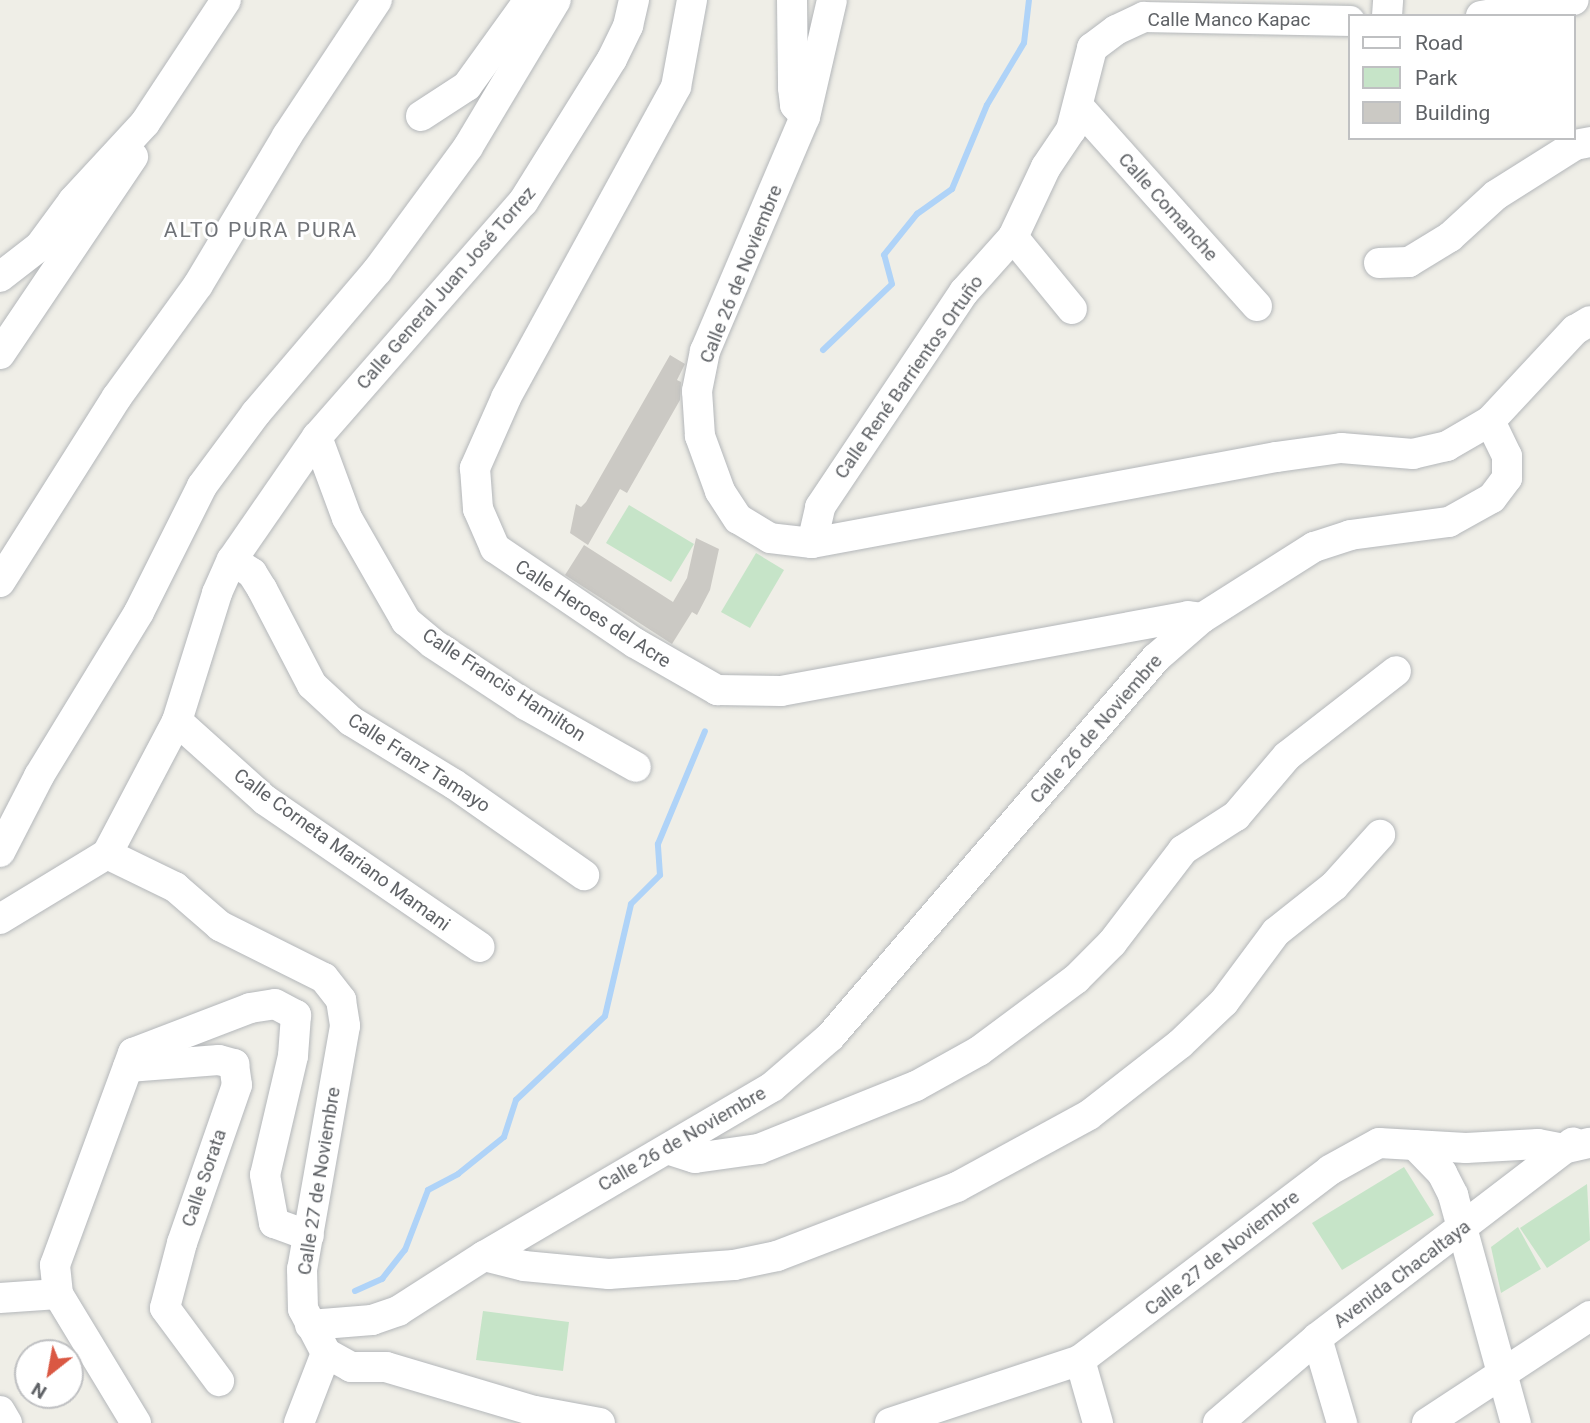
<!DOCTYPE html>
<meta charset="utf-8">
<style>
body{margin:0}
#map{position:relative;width:1590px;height:1423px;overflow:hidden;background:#efeee7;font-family:Roboto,sans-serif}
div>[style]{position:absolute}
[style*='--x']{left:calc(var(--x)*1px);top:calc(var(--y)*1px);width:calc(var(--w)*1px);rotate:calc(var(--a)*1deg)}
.green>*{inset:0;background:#c6e4c8}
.stream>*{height:6px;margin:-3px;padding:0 3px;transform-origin:3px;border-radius:3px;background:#afd3f8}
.building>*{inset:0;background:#cbc9c4}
.roads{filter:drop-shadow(0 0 2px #b4b7ba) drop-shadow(0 0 2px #b4b7ba)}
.minor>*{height:30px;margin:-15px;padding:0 15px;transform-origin:15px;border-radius:15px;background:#fff}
span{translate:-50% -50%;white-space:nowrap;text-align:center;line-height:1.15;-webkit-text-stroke:6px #fff;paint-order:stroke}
.street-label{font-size:19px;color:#5f6266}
.neighbourhood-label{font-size:21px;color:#707378;letter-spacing:2px}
.legend{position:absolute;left:1348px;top:14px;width:228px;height:126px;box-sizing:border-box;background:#fff;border:2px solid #bfc0c2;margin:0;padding:9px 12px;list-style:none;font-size:21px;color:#5f6266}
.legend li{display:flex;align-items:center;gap:14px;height:35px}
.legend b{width:35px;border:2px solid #bfc0c2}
.north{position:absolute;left:14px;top:1339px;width:70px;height:70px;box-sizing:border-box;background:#fff;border:2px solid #bfc0c2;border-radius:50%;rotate:211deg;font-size:19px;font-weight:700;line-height:28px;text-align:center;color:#5f6266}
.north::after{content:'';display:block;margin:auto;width:24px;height:32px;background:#da5843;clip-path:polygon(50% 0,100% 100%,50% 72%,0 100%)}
</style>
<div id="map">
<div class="green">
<i style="clip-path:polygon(629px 505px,694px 544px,671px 582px,606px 543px)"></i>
<i style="clip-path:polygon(756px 553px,784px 570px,750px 628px,721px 612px)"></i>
<i style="clip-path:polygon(1404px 1167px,1434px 1215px,1342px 1270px,1312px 1223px)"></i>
<i style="clip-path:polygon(1587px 1184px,1590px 1240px,1547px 1268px,1520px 1228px)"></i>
<i style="clip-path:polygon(1518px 1227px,1541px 1269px,1501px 1293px,1491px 1247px)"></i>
<i style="clip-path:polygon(483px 1311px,569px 1322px,563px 1371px,476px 1360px)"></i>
</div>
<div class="stream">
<i style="--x:823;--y:350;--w:95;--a:-43.7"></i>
<i style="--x:892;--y:284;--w:30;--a:-105"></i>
<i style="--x:884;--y:255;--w:53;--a:-51.2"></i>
<i style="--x:917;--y:214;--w:43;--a:-35.5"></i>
<i style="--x:952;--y:189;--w:91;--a:-67.4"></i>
<i style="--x:987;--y:105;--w:72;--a:-59.2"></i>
<i style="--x:1024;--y:43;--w:43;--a:-83.4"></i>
<i style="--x:355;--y:1291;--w:30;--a:-24"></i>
<i style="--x:382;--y:1279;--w:37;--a:-52"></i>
<i style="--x:405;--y:1250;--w:64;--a:-69"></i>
<i style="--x:428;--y:1190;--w:34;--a:-28"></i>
<i style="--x:458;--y:1174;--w:59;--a:-38.8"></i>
<i style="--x:504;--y:1137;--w:39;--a:-72"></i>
<i style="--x:516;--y:1100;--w:122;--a:-43.3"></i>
<i style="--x:605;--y:1016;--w:115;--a:-76.9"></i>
<i style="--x:631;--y:904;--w:41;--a:-45"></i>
<i style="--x:660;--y:875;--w:31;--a:-94"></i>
<i style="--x:658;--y:844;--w:122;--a:-67.4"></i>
</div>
<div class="building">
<i style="clip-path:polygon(670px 355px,685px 364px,677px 380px,681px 382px,680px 400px,627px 493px,620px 489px,588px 545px,570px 533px,576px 504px,581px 507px,586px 502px)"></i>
<i style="clip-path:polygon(696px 538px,719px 549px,710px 590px,697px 615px,692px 612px,672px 644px,565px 575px,584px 545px,673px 602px,687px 578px)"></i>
</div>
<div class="roads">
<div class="minor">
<i style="--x:692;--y:0;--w:88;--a:100.4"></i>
<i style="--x:676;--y:87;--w:354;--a:118.7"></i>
<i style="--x:506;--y:398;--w:77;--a:113.9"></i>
<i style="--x:475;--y:468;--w:41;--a:85.8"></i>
<i style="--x:478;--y:509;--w:43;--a:66.4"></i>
<i style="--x:495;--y:548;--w:169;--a:34.2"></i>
<i style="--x:635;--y:643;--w:95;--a:29.8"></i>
<i style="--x:717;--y:690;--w:64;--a:0.9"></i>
<i style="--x:781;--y:691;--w:414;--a:-10.4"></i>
<i style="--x:1188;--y:616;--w:14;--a:8"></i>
<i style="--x:792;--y:0;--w:88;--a:89.3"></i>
<i style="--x:793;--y:88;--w:17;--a:83"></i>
<i style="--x:795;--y:105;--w:15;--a:48"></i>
<i style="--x:1387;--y:16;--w:16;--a:-86"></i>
<i style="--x:1481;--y:16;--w:94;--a:-9.8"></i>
<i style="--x:1079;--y:107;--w:267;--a:48.2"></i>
<i style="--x:421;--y:116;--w:55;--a:-33.1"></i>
<i style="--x:467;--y:86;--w:106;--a:-54.2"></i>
<i style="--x:1013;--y:237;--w:93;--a:50.7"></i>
<i style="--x:1379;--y:263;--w:30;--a:-2"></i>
<i style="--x:1409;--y:262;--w:48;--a:-31.4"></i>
<i style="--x:1450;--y:237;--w:62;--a:-42.4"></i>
<i style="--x:1496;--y:195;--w:93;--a:-32.3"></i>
<i style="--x:1575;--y:145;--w:15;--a:-11"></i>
<i style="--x:0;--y:277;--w:51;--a:-37.8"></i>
<i style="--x:40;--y:246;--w:56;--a:-53.7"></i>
<i style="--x:73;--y:201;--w:106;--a:-47.3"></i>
<i style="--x:145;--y:123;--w:147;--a:-56.6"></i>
<i style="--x:0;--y:354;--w:238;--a:-56"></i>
<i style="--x:1490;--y:421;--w:125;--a:-47"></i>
<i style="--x:1575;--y:330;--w:17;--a:-31"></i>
<i style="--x:317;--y:437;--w:86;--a:69.7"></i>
<i style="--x:347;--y:518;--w:119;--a:60.2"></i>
<i style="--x:406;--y:621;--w:34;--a:40"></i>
<i style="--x:432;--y:643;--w:113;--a:33.4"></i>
<i style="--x:526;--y:705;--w:126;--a:29.4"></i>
<i style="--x:812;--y:543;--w:37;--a:-77"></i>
<i style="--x:820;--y:507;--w:259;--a:-56.2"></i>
<i style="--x:964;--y:292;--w:74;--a:-48.3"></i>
<i style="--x:1013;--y:237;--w:77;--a:-64.8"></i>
<i style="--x:1046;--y:167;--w:45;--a:-56"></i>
<i style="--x:1071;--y:130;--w:85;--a:-75.6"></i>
<i style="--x:1092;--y:48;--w:30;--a:-37"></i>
<i style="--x:1116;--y:30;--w:31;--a:-25"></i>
<i style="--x:1144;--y:17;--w:206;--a:1.1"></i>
<i style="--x:232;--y:560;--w:24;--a:33"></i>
<i style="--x:252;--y:573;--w:19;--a:58"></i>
<i style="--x:262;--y:589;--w:108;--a:62.5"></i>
<i style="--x:312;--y:685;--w:53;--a:42.7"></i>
<i style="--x:351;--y:721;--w:121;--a:31.5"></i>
<i style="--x:454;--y:784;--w:159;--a:35"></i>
<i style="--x:0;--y:582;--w:219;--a:-57.7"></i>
<i style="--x:117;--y:397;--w:138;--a:-54.1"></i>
<i style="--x:198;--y:285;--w:174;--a:-59.1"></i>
<i style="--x:287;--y:136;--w:163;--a:-56.5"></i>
<i style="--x:177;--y:721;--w:118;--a:41.9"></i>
<i style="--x:265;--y:800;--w:260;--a:34.4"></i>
<i style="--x:0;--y:852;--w:85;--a:-62.8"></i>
<i style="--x:39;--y:776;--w:192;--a:-58.6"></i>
<i style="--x:139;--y:612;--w:141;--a:-63.4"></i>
<i style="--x:202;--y:486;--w:91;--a:-53.5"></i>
<i style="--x:256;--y:413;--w:187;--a:-49.6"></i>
<i style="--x:377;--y:271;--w:154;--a:-53.7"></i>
<i style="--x:468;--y:147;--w:171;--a:-59.1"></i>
<i style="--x:107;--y:854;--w:150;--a:-62.2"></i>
<i style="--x:177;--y:721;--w:134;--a:-72.6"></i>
<i style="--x:217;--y:593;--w:36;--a:-66"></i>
<i style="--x:232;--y:560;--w:150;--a:-55.4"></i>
<i style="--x:317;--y:437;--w:313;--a:-48.8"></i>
<i style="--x:523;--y:202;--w:168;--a:-58.1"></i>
<i style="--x:612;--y:59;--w:37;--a:-64"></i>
<i style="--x:628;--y:26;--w:27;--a:-77"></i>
<i style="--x:107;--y:854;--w:76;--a:25.9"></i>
<i style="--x:175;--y:887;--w:60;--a:40.9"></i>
<i style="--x:220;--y:926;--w:116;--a:26.6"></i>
<i style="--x:324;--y:978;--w:28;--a:52"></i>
<i style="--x:341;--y:1000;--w:26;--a:81"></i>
<i style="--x:345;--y:1026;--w:247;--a:100"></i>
<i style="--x:302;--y:1269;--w:40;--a:88.6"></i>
<i style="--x:303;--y:1309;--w:50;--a:62.4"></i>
<i style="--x:326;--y:1353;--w:29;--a:29"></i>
<i style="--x:351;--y:1367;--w:35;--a:0"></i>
<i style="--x:386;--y:1367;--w:155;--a:16.5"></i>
<i style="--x:535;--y:1411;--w:66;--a:10.5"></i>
<i style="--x:0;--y:919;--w:125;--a:-31.3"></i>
<i style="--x:128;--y:1067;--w:91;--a:-4.4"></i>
<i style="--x:219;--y:1060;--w:16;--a:15"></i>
<i style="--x:234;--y:1064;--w:21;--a:82"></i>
<i style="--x:237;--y:1085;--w:167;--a:109.2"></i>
<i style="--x:182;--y:1243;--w:67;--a:104.7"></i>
<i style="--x:165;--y:1308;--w:91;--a:53.5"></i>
<i style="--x:1415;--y:1145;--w:39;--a:46"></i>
<i style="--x:1442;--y:1173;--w:25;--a:63"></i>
<i style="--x:1453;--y:1195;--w:237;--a:74.6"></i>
<i style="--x:670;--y:1150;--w:26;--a:18"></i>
<i style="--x:695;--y:1158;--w:65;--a:-8"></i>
<i style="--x:759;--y:1149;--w:169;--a:-21.9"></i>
<i style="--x:916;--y:1086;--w:72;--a:-29.1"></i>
<i style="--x:979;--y:1051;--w:121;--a:-36.6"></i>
<i style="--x:1076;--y:979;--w:51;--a:-45"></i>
<i style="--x:1112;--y:943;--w:117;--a:-52.6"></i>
<i style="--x:1183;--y:850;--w:63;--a:-32.7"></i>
<i style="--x:1236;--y:816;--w:79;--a:-49.6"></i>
<i style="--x:1287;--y:756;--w:138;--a:-37.9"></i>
<i style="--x:484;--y:1256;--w:41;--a:14"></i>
<i style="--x:524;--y:1266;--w:85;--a:5.4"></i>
<i style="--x:609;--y:1274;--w:125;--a:-4.1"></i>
<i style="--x:734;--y:1265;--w:44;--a:-11.8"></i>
<i style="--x:777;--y:1256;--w:193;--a:-21"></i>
<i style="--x:957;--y:1187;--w:150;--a:-28.6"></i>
<i style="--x:1089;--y:1115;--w:115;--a:-38"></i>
<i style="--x:1180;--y:1044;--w:61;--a:-43.7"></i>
<i style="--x:1224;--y:1002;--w:87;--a:-53.4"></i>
<i style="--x:1276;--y:932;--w:74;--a:-38.4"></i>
<i style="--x:1334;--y:886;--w:69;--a:-48"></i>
<i style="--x:0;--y:1298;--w:58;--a:-3.9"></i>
<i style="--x:310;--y:1325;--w:62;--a:-4.6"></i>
<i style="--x:372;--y:1320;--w:28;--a:-19"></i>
<i style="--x:398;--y:1311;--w:102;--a:-32.6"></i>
<i style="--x:484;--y:1256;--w:334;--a:-30.4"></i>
<i style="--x:772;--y:1087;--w:77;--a:-40.8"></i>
<i style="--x:830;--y:1037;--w:500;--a:-49.3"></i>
<i style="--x:1156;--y:658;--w:61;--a:-41"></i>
<i style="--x:1202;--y:618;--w:133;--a:-32.4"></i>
<i style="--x:1314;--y:547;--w:38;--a:-18"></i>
<i style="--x:1350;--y:535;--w:100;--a:-7.5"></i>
<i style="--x:1449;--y:522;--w:49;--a:-29.2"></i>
<i style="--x:1492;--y:498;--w:25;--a:-53"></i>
<i style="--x:1507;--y:478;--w:22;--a:-90"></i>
<i style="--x:1507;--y:456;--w:39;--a:-116"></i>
<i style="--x:1490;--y:421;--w:50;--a:149.8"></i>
<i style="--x:1447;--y:446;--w:35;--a:167"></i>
<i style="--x:1413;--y:454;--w:72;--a:-175.2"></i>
<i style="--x:1341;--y:448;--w:66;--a:172.1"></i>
<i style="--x:1276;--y:457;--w:472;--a:169.5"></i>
<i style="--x:812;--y:543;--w:42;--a:-173.2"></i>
<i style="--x:770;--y:538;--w:37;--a:-149"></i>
<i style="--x:738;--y:519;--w:33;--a:-123"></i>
<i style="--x:720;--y:491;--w:59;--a:-110"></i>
<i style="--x:700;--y:436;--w:45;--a:-93.8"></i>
<i style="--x:697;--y:391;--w:41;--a:-78.7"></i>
<i style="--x:705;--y:351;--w:254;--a:-66.9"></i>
<i style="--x:805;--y:117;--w:120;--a:-77"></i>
<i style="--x:1317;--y:1338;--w:89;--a:73.6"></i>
<i style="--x:1080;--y:1360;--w:66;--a:74.1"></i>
<i style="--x:0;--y:1411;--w:14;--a:60"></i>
<i style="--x:136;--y:1423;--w:151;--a:-121.2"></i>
<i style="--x:58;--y:1294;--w:29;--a:-96"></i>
<i style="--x:55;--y:1265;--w:226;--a:-69.8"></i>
<i style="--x:133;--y:1053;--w:125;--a:-21"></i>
<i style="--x:250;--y:1008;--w:25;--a:-9"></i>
<i style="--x:275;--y:1004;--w:24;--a:28"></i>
<i style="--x:296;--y:1015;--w:41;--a:94.2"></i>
<i style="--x:293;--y:1056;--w:122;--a:103.2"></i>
<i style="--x:265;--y:1175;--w:49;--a:79.4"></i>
<i style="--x:274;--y:1223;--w:37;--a:20"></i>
<i style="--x:299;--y:1423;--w:75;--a:-68.9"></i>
<i style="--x:890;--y:1423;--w:200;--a:-18.3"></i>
<i style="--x:1080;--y:1360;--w:314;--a:-37.2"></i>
<i style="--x:1330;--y:1170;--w:56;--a:-28.9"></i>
<i style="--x:1379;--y:1143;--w:87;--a:3.3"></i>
<i style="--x:1466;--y:1148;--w:72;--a:-3.2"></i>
<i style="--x:1538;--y:1144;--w:25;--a:11"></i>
<i style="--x:1563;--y:1149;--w:28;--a:-13"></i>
<i style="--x:1218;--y:1423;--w:130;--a:-40.6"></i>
<i style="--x:1317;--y:1338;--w:322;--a:-37.4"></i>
<i style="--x:1427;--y:1423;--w:195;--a:-33.3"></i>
</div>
</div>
<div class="street-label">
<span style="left:1229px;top:20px">Calle Manco Kapac</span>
<span style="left:1168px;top:207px;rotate:48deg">Calle Comanche</span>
<span style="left:741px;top:274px;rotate:-68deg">Calle 26 de Noviembre</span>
<span style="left:446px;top:288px;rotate:-49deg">Calle General Juan José Torrez</span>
<span style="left:909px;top:377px;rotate:-55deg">Calle René Barrientos Ortuño</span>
<span style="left:593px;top:614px;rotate:33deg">Calle Heroes del Acre</span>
<span style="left:504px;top:685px;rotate:33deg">Calle Francis Hamilton</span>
<span style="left:1096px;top:729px;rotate:-49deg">Calle 26 de Noviembre</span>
<span style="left:419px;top:763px;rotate:33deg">Calle Franz Tamayo</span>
<span style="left:342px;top:850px;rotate:36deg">Calle Corneta Mariano Mamani</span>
<span style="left:682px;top:1139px;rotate:-30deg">Calle 26 de Noviembre</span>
<span style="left:204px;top:1178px;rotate:-71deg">Calle Sorata</span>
<span style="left:319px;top:1181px;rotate:-81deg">Calle 27 de Noviembre</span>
<span style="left:1222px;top:1253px;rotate:-38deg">Calle 27 de Noviembre</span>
<span style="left:1402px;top:1274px;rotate:-37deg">Avenida Chacaltaya</span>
</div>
<div class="neighbourhood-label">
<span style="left:261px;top:230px">ALTO PURA PURA</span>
</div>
<ul class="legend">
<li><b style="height:9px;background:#fff"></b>Road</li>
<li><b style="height:19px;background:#c6e4c8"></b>Park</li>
<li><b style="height:19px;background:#cbc9c4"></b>Building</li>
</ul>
<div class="north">N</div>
</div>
